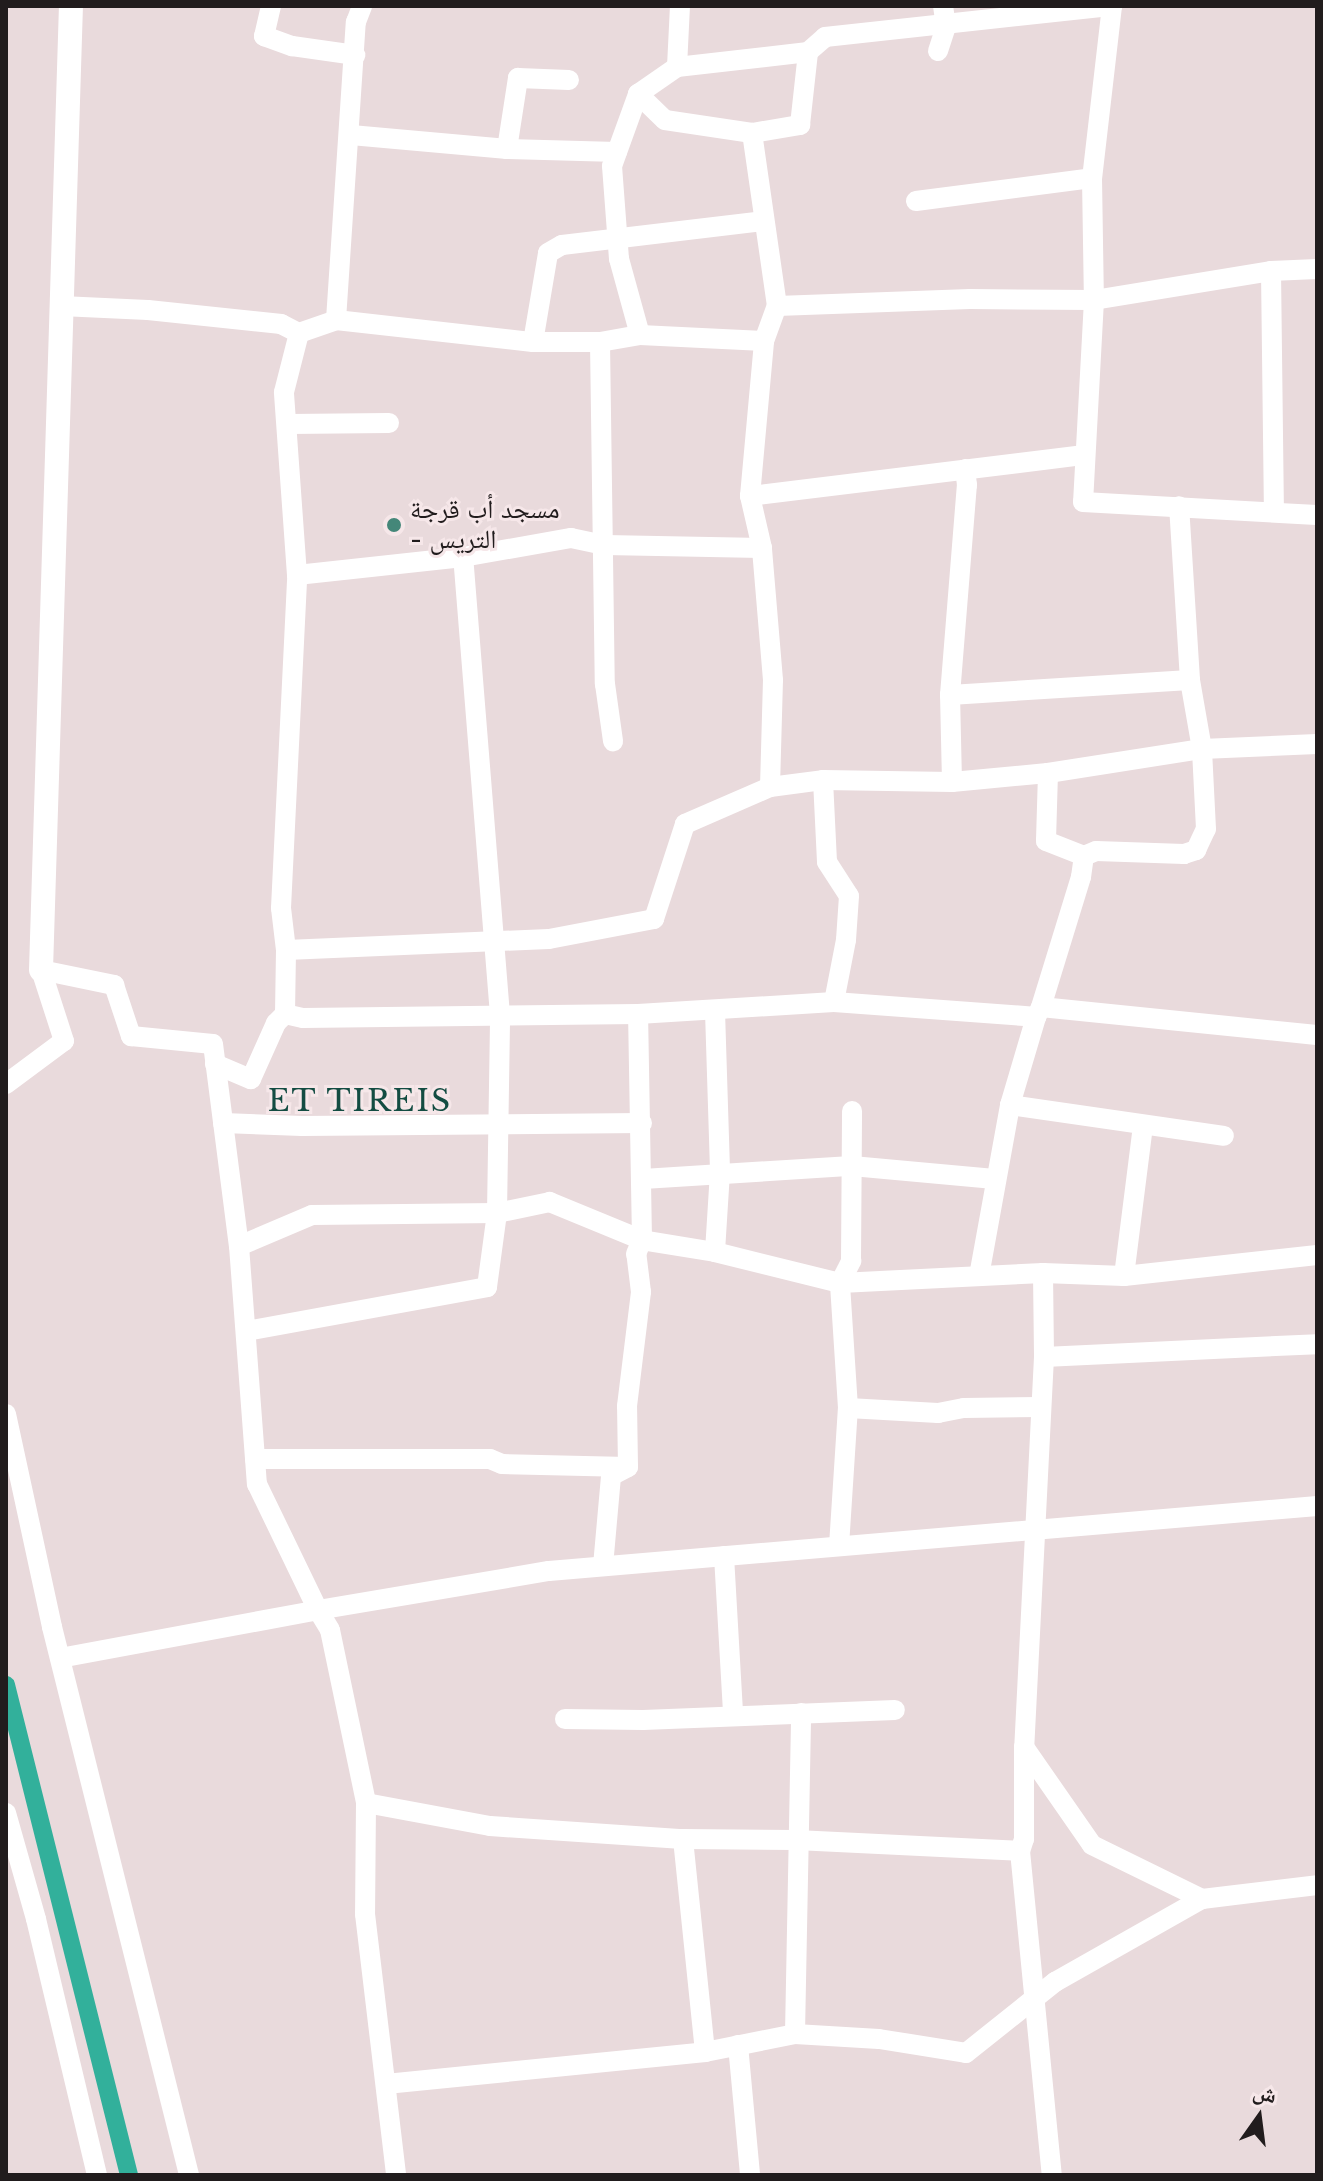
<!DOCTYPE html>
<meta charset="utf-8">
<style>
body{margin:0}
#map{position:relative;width:1323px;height:2181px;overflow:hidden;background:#e9dadc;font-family:"Libre Baskerville","Noto Naskh Arabic",serif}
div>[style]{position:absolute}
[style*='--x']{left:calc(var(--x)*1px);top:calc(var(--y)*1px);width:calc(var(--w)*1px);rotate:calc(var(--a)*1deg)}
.canal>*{height:18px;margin:-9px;padding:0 9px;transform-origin:9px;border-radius:9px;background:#32b09b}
.minor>*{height:20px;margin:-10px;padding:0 10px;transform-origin:10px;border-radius:10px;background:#fff}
.tertiary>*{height:24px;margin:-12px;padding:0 12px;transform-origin:12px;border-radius:12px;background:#fff}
.dots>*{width:22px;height:22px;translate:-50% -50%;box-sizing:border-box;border:4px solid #f6e7e9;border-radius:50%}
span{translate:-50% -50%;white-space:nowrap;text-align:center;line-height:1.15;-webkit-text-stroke:6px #f6e7e9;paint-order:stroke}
.poi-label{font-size:26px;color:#211c1d}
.left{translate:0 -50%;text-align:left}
.quarter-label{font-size:30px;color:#134c42;letter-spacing:2px}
.frame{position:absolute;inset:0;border:8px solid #211c1d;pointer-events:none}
.north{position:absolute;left:1219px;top:2077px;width:80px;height:80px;-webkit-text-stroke:6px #f6e7e9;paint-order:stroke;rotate:14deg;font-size:22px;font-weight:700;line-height:32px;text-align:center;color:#211c1d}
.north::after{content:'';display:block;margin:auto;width:28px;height:36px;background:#211c1d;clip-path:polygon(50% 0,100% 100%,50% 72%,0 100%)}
</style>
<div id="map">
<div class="canal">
<i style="--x:6;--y:1685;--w:505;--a:75.91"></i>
</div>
<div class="minor">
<i style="--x:271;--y:6;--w:31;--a:103"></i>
<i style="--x:264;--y:36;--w:30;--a:20"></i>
<i style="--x:292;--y:46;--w:64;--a:8.1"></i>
<i style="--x:938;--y:51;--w:25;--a:-72"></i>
<i style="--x:946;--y:27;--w:21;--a:-98"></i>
<i style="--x:677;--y:67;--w:132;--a:-6.5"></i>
<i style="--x:638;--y:94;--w:37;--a:44"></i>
<i style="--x:665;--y:120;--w:88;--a:8.5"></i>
<i style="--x:351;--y:135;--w:157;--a:5.1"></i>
<i style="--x:507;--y:149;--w:110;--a:1.6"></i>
<i style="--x:507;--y:149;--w:72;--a:-81.2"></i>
<i style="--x:518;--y:78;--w:51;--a:2.2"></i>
<i style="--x:916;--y:201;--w:177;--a:-7.4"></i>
<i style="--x:1271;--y:271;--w:241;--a:89.3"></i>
<i style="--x:61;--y:306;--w:87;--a:2.6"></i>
<i style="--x:148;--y:310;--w:134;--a:6"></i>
<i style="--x:281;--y:324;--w:20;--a:27"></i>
<i style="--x:299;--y:333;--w:39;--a:-19"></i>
<i style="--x:336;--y:320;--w:198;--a:6.4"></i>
<i style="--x:533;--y:342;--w:67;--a:0"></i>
<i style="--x:600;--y:342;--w:41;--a:-9.9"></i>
<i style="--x:640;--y:335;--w:124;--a:2.8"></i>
<i style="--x:777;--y:306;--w:193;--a:-2.1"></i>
<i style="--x:970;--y:299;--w:124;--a:0.5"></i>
<i style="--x:1094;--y:300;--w:179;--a:-9.3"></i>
<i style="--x:1271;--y:271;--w:46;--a:-2.5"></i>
<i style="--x:336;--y:320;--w:299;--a:-86.2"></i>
<i style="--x:356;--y:22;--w:17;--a:-69"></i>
<i style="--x:640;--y:335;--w:79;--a:-105.4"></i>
<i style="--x:619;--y:259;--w:93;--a:-94.3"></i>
<i style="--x:612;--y:166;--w:77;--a:-70.1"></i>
<i style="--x:638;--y:94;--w:47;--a:-34.7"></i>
<i style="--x:677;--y:67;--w:61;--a:-87.2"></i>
<i style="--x:533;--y:342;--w:90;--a:-80.4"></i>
<i style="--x:548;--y:253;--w:16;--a:-30"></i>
<i style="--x:562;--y:245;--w:202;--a:-6.8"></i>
<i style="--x:600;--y:342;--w:342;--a:89.2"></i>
<i style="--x:605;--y:684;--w:58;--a:82"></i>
<i style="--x:289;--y:424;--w:100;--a:-0.6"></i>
<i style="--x:750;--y:496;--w:337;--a:-7"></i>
<i style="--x:297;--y:575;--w:167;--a:-6.2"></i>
<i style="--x:463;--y:557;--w:110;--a:-10"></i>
<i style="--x:571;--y:538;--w:35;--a:12"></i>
<i style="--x:605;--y:545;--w:157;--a:1.1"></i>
<i style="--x:950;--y:695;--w:240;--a:-3.6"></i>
<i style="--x:1048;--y:773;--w:68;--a:91.7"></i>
<i style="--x:1046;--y:841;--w:41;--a:21.5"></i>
<i style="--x:1084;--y:856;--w:13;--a:-23"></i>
<i style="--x:1096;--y:851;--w:88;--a:2"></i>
<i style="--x:1184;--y:854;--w:13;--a:-18"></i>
<i style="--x:1196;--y:850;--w:23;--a:-65"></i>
<i style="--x:1206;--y:829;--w:80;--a:-92.9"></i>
<i style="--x:1202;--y:749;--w:70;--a:-99.9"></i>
<i style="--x:1190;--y:680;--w:174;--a:-93.6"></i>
<i style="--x:823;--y:780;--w:82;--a:87.2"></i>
<i style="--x:827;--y:862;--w:40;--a:57.1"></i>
<i style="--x:849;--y:896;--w:44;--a:93.9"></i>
<i style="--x:846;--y:940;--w:63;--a:101"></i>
<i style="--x:952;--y:782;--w:87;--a:-91.3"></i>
<i style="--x:950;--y:695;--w:211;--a:-85.4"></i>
<i style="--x:967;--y:485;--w:16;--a:-97"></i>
<i style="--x:770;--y:787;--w:107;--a:-88.4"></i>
<i style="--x:773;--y:680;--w:132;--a:-94.8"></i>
<i style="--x:762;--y:548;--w:53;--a:-103"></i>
<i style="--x:750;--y:496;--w:156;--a:-84.8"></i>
<i style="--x:764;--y:341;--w:37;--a:-70"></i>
<i style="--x:777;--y:306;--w:175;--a:-98.2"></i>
<i style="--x:752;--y:133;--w:49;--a:-9.5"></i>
<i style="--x:800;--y:125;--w:73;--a:-83.7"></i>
<i style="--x:808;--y:52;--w:23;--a:-41"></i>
<i style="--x:825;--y:37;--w:289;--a:-6.2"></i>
<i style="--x:1112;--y:6;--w:173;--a:96.6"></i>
<i style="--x:1092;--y:178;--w:122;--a:89.1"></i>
<i style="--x:1094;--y:300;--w:202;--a:93.1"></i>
<i style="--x:1083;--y:502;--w:234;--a:3.2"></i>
<i style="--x:286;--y:950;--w:263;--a:-2.4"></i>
<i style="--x:549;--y:939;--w:107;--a:-10.8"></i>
<i style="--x:654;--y:919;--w:100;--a:-71.9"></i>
<i style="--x:685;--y:824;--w:93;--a:-23.5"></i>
<i style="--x:770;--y:787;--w:53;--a:-7.5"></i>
<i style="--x:823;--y:780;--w:129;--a:0.9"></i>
<i style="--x:952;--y:782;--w:96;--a:-5.4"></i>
<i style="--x:1048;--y:773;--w:156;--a:-8.9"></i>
<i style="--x:1202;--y:749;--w:115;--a:-2.5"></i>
<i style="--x:1041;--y:1007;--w:136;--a:-72.9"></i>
<i style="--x:1081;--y:877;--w:21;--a:-82"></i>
<i style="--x:715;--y:1011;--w:161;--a:88.2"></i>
<i style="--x:720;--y:1172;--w:80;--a:93.6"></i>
<i style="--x:285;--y:1014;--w:18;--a:13"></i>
<i style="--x:303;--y:1018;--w:335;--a:-0.7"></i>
<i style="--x:638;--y:1014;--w:196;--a:-3.5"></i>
<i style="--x:834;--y:1002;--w:203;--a:4.2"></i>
<i style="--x:1036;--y:1017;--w:11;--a:-63"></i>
<i style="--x:1041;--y:1007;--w:277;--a:5.8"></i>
<i style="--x:215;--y:1064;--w:39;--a:23"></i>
<i style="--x:251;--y:1079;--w:61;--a:-65.9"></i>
<i style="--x:276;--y:1023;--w:13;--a:-45"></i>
<i style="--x:285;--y:1014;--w:64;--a:-89.1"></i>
<i style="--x:286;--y:950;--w:42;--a:-96.8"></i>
<i style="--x:281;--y:908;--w:333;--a:-87.2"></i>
<i style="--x:297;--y:575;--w:183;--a:-94.1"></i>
<i style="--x:284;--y:392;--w:61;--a:-75.7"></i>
<i style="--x:6;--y:1084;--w:72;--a:-36.6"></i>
<i style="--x:64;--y:1041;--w:75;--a:-107.9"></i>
<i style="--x:41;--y:970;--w:75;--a:11.6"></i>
<i style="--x:114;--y:985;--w:54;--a:71.6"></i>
<i style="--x:131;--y:1036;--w:82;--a:5.6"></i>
<i style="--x:213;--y:1044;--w:204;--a:82.7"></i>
<i style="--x:1010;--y:1105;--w:216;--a:8.2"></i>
<i style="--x:223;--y:1123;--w:79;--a:2.2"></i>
<i style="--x:302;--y:1126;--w:340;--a:-0.5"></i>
<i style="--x:643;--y:1179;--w:209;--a:-3.6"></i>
<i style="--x:852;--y:1166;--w:143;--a:5.2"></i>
<i style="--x:1317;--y:1255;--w:194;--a:173.8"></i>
<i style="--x:1124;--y:1276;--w:81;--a:-177.9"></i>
<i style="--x:1043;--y:1273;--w:203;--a:177.2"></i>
<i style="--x:840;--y:1283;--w:129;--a:-166.1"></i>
<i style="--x:715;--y:1252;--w:74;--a:-170.7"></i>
<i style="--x:642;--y:1240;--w:100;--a:-157.6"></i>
<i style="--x:550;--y:1202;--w:54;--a:168.3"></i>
<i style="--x:497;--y:1213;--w:185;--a:179.4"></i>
<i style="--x:312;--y:1215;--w:79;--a:157"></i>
<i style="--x:239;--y:1246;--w:239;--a:85.7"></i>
<i style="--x:257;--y:1484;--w:140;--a:64.2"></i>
<i style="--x:318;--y:1610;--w:234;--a:-9.6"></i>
<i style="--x:549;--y:1571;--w:771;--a:-4.84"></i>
<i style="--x:1043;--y:1273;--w:84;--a:89.3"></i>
<i style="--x:1044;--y:1357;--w:391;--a:92.9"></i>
<i style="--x:1024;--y:1747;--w:92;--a:90"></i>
<i style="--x:1024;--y:1839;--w:13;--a:108"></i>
<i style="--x:1020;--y:1851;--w:326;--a:84.4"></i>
<i style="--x:979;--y:1276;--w:174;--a:-79.7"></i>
<i style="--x:1010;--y:1105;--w:92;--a:-73.5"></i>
<i style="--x:1124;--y:1276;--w:152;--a:-82.8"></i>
<i style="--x:246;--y:1331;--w:245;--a:-10.3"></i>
<i style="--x:487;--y:1287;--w:75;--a:-82.3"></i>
<i style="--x:497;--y:1213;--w:198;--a:-89.1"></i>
<i style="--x:500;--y:1015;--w:459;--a:-94.6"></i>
<i style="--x:1044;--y:1357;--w:273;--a:-2.7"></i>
<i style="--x:848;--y:1408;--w:90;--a:3.2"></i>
<i style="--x:938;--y:1413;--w:26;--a:-11"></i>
<i style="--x:964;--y:1408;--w:76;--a:-0.8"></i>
<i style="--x:6;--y:1414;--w:218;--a:77.8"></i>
<i style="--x:52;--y:1627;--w:565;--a:75.96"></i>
<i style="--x:255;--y:1459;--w:235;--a:0"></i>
<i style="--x:490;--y:1459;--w:13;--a:23"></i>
<i style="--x:502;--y:1464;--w:126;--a:1.4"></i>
<i style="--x:839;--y:1546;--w:138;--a:-86.3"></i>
<i style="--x:848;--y:1408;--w:125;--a:-93.7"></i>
<i style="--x:840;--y:1283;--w:25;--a:-63"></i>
<i style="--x:851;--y:1261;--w:150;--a:-89.6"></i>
<i style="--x:724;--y:1556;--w:158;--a:86.7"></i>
<i style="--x:603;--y:1566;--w:90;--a:-84.9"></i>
<i style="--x:611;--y:1476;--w:19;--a:-28"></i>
<i style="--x:628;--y:1467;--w:61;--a:-90.9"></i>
<i style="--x:627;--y:1406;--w:115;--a:-83"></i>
<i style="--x:641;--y:1292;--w:38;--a:-97"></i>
<i style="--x:636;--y:1254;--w:15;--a:-67"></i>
<i style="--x:642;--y:1240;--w:226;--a:-91"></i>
<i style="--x:60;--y:1658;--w:262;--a:-10.5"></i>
<i style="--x:318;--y:1610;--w:23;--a:59"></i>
<i style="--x:330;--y:1630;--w:177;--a:78.2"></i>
<i style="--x:366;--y:1803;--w:111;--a:90.5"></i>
<i style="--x:365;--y:1914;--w:263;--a:83.2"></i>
<i style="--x:565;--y:1719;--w:78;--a:0.7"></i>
<i style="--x:643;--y:1720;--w:252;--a:-2.3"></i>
<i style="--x:1024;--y:1747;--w:119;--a:55.2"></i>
<i style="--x:1092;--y:1845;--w:123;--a:26.1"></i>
<i style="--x:1202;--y:1899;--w:116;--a:-6.9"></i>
<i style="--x:366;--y:1803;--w:126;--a:10.5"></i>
<i style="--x:490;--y:1826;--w:193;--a:3.9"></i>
<i style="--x:683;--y:1839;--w:113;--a:0.5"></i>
<i style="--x:796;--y:1840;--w:224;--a:2.8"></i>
<i style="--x:6;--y:1813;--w:110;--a:74.2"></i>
<i style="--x:36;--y:1919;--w:263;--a:76.6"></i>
<i style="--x:683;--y:1839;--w:214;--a:84.1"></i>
<i style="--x:705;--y:2052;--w:92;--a:-11.3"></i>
<i style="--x:795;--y:2034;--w:84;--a:3.4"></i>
<i style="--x:879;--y:2039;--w:88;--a:9.1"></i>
<i style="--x:966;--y:2053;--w:114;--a:-38.6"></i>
<i style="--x:1055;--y:1982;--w:169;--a:-29.5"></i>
<i style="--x:795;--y:2034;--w:321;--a:-88.9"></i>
<i style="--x:738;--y:2045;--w:131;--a:84.7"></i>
<i style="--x:386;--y:2084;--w:321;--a:-5.7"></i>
</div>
<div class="tertiary">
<i style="--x:41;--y:970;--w:964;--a:-88.22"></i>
</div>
<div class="dots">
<i style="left:394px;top:525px;background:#448779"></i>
</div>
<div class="poi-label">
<span class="left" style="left:410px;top:525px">مسجد أب قرجة<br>- التريس</span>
</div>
<div class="quarter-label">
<span style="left:360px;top:1101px">ET TIREIS</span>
</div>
<div class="frame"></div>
<div class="north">ش</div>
</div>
